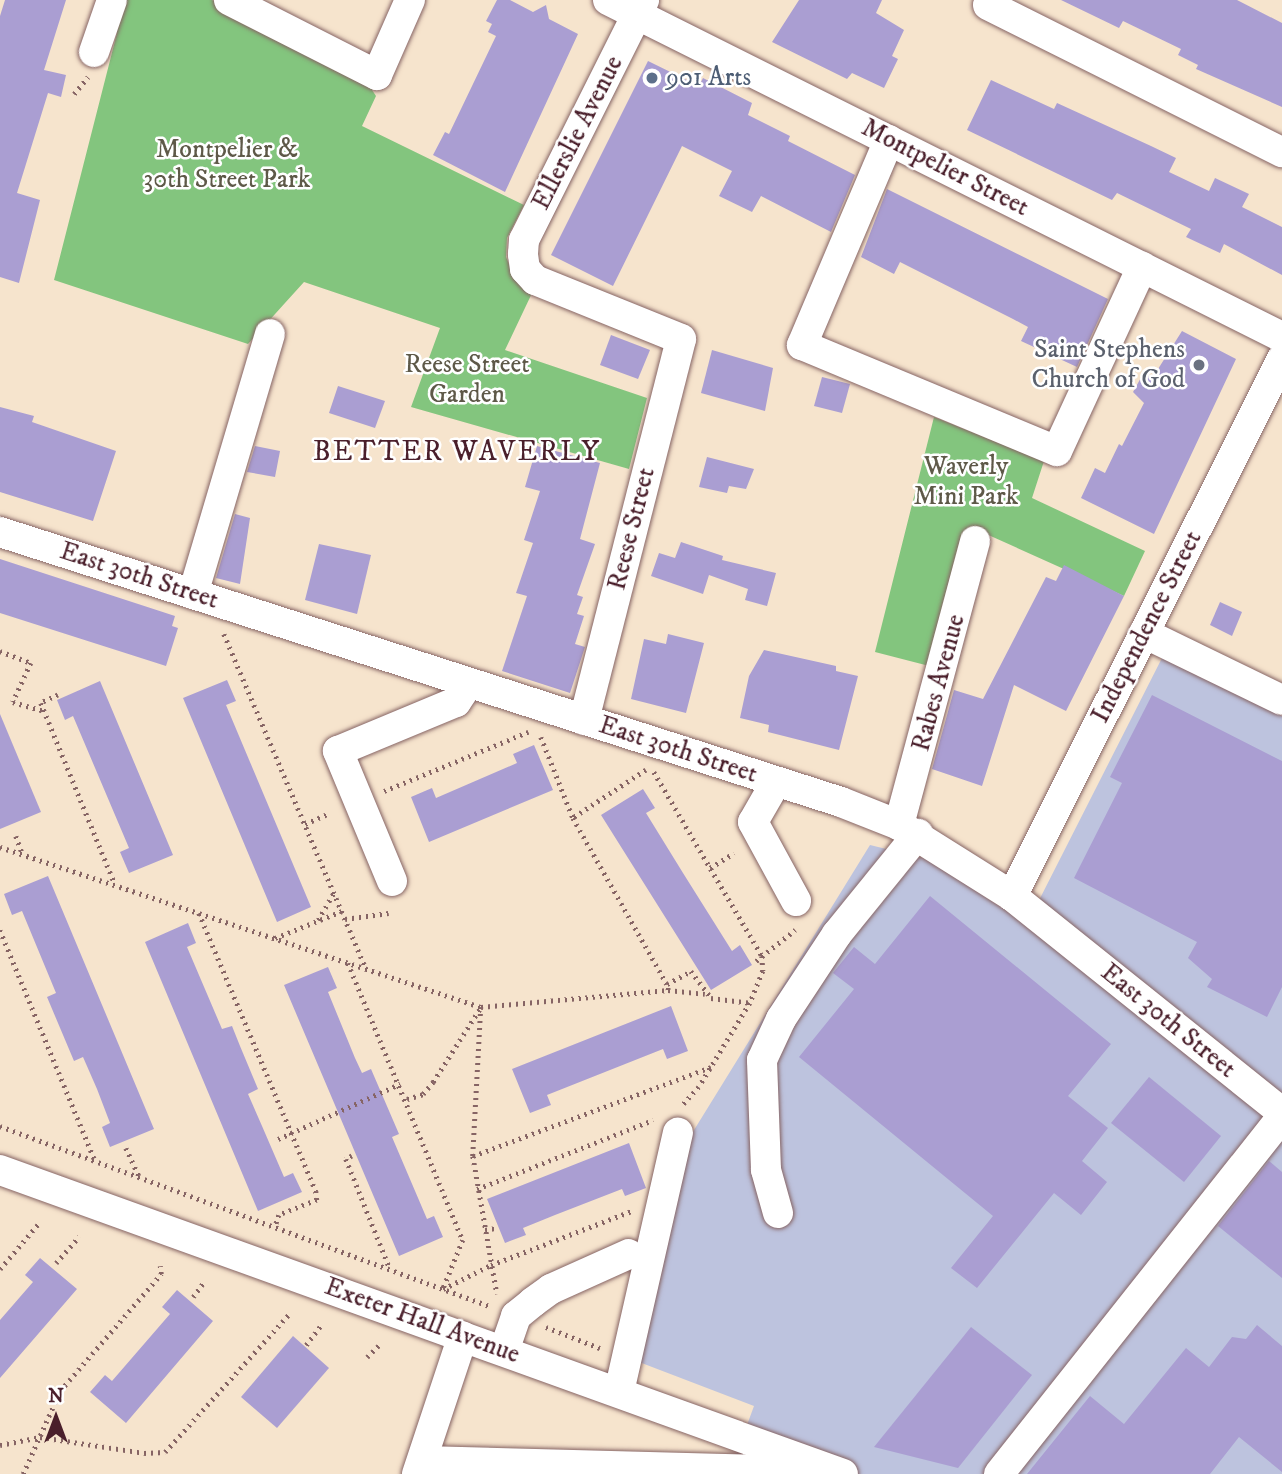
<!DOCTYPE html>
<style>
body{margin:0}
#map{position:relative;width:1282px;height:1474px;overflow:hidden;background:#f6e4cd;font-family:"IM FELL DW Pica",serif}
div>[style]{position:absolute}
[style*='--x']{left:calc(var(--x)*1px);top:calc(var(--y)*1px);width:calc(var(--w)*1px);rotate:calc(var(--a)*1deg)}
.industrial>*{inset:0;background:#bdc3de}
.green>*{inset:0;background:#83c57e}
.building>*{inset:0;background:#aa9ed2}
.path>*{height:4.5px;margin-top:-2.25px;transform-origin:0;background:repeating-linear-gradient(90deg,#866464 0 2px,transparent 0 7px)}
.roads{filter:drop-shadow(0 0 2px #866464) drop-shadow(0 0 2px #866464)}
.minor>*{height:30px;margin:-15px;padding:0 15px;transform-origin:15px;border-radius:15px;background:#fff}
.dots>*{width:19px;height:19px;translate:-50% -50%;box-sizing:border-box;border:4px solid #fff;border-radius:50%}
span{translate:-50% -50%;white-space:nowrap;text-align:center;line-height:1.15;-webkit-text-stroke:5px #fff;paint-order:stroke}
.service-label{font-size:26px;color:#4e5e75}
.left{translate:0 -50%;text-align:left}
.street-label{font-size:26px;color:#4a1f2b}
.park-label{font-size:26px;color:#5e5948}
.worship-label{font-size:26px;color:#5b616d}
.right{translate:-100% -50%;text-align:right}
.neighbourhood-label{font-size:28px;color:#4a1f2b;letter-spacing:2px}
.north{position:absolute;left:21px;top:1383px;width:70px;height:70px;-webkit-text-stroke:5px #fff;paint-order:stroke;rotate:0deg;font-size:19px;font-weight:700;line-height:28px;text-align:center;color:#4a1f2b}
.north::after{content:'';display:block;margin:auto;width:24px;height:32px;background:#4a1f2b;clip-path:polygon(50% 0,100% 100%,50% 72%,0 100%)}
</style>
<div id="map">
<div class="industrial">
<i style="clip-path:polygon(1162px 658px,1282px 716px,1282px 1474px,729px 1474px,754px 1406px,639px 1362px,686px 1143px,870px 845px,927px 859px,1027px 924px)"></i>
</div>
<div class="green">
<i style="clip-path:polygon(120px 0,212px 0,361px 73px,376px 96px,362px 126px,524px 205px,507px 238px,506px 257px,514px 276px,533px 291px,505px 350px,647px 398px,629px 469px,411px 407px,440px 328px,304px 282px,248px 344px,54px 280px,117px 33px,112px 23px)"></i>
<i style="clip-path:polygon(934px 417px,1044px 461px,1032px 498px,1145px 551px,1124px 596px,975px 529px,937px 668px,875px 652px)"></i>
</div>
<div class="building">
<i style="clip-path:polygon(5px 0,66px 0,44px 70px,66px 75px,61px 97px,48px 93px,17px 193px,40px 200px,19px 283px,0 277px,0 16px)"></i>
<i style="clip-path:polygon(497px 0,510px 0,533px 12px,546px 5px,549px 19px,578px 34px,505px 192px,433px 155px,445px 132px,449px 134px,496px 36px,488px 32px,492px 24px,486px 21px)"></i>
<i style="clip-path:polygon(799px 0,882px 0,876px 13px,904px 30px,892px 56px,898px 59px,884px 88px,852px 73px,847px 79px,772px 42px)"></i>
<i style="clip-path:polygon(1061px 0,1237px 0,1282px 23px,1282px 107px,1196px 69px,1198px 65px,1178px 55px,1181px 49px,1123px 21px,1119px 28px)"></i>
<i style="clip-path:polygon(648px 61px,699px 86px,703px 78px,752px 103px,748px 115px,790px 136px,788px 141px,855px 175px,831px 232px,761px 196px,752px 212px,719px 196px,732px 171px,682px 146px,613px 286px,551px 255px)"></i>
<i style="clip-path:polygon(991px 80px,1054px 109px,1057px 103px,1151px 146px,1176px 158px,1169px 172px,1209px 191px,1215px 178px,1249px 194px,1242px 207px,1282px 227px,1282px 275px,1224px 244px,1220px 253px,1186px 237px,1191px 229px,1117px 193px,1112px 200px,967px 130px)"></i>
<i style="clip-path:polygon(887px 189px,1108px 299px,1077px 367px,1021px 341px,1028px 327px,1013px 319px,900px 262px,894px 274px,861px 257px)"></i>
<i style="clip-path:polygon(1182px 331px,1236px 359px,1154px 534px,1081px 498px,1095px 468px,1105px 473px,1119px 444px,1122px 446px,1144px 403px,1133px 392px,1143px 374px,1153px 377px)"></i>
<i style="clip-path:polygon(611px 335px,650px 350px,638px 379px,600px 365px)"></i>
<i style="clip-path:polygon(712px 350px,773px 368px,765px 411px,701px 393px)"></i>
<i style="clip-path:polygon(822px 377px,850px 384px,842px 413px,814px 406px)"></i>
<i style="clip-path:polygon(338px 386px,385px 401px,375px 428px,329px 413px)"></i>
<i style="clip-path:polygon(0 407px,34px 416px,32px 422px,116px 451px,93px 521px,0 492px)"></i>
<i style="clip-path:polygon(255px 446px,280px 451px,275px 477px,247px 472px)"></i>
<i style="clip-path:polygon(537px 446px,600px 463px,580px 539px,595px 544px,577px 595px,583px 597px,577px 614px,584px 616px,575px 644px,585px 647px,570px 693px,502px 671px,527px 596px,516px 593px,533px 543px,524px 540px,540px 491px,525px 487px)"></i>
<i style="clip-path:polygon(707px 457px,754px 469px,746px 489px,729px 486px,727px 493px,699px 487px)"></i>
<i style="clip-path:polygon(235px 514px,250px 518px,240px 584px,216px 578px)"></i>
<i style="clip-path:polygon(681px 542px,723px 556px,722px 560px,776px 573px,767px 606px,745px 600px,748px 589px,709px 575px,703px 594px,651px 576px,659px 553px,675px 558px)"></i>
<i style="clip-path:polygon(319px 544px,371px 555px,357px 614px,305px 600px)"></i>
<i style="clip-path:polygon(0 559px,175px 616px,172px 626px,178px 628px,166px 666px,0 613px)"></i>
<i style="clip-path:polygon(1064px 565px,1124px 596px,1066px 711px,1014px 685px,982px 786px,932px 769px,954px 690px,983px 699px,1046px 577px,1056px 581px)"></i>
<i style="clip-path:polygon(1220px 602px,1242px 612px,1232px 636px,1210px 625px)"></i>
<i style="clip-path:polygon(668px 634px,704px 643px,686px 713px,631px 699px,644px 639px,666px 644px)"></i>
<i style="clip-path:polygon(764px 650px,836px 666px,836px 671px,858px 676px,839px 750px,768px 732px,769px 725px,740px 718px,749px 676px)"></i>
<i style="clip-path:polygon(227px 680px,236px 701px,226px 705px,311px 907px,277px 922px,183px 698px)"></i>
<i style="clip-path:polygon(100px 681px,173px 855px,129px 873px,120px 852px,129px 848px,73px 716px,65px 720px,57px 700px)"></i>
<i style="clip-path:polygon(1152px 695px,1282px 761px,1282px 987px,1267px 1017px,1207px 987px,1212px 979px,1188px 958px,1197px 942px,1074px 878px,1122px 783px,1110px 777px)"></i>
<i style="clip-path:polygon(0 714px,41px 812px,0 829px)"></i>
<i style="clip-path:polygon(534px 745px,553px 790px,429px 842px,411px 797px,432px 788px,436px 798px,517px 763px,513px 754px)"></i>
<i style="clip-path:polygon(643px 789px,655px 808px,646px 813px,683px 873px,732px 951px,740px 945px,752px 965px,711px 990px,601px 815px)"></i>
<i style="clip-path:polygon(48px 876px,154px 1129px,110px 1147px,102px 1127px,110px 1123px,97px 1089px,83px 1057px,74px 1061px,47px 997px,56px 993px,22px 911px,12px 915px,4px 894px)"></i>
<i style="clip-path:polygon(930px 896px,1111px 1044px,1068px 1096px,1108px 1128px,1082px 1161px,1107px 1182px,1081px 1215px,1054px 1193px,977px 1288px,951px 1268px,993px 1216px,799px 1057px,854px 989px,833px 973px,854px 947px,875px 964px)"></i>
<i style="clip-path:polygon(188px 923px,196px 943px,187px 947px,222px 1029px,232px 1026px,240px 1046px,258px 1089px,248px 1094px,262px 1126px,284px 1177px,293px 1173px,302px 1192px,258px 1211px,145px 942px)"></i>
<i style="clip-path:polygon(328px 967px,337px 988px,328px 992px,355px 1058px,362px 1073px,371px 1069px,399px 1134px,392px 1137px,427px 1219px,434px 1216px,443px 1237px,399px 1256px,284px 985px)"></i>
<i style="clip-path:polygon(671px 1006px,688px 1051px,667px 1059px,663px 1049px,547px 1095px,551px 1105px,530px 1113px,512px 1069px)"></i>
<i style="clip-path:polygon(1149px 1077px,1221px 1136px,1184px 1182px,1111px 1123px)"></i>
<i style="clip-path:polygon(629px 1143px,646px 1188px,625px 1196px,622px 1189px,555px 1215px,523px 1228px,526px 1235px,505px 1243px,487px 1199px)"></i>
<i style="clip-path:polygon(1269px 1161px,1282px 1172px,1282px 1278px,1218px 1226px)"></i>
<i style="clip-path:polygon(40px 1258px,77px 1289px,0 1378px,0 1320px,33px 1282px,25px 1275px)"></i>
<i style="clip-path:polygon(177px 1290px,213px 1321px,126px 1423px,90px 1392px,105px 1375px,112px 1381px,170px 1314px,162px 1307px)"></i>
<i style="clip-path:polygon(1257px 1325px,1282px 1346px,1282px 1472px,1239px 1437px,1210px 1474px,1027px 1474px,1090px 1396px,1124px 1424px,1186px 1348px,1209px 1367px,1232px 1337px,1246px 1339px)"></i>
<i style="clip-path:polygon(971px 1327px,1032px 1375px,958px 1468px,874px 1447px)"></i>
<i style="clip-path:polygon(293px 1336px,329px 1368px,277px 1428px,241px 1397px)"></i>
</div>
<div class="path">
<i style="--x:74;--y:94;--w:22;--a:-51"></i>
<i style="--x:224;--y:634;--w:363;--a:67"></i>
<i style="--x:0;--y:651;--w:33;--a:21"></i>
<i style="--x:31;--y:663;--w:43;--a:114.8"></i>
<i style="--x:13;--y:702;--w:33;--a:16"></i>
<i style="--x:58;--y:695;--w:19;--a:155"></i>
<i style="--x:41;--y:703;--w:196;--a:67.8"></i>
<i style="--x:541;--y:737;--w:87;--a:68.4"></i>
<i style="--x:646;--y:770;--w:87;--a:146.7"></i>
<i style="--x:573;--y:818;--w:191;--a:60.5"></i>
<i style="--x:654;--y:772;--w:213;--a:59.6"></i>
<i style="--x:762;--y:956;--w:15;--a:86"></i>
<i style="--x:763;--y:971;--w:35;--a:112"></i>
<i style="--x:750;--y:1003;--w:98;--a:121.3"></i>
<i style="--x:699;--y:1087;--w:25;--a:132"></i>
<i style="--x:384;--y:791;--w:156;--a:-22.3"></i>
<i style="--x:305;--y:824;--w:24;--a:-24"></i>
<i style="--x:16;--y:836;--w:20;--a:70"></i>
<i style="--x:0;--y:847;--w:507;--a:18.4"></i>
<i style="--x:481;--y:1007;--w:188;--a:-5.2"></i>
<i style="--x:668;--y:990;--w:6;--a:-99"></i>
<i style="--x:667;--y:984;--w:27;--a:-28"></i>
<i style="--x:691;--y:971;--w:34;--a:53"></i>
<i style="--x:711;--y:998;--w:39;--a:7"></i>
<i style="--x:710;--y:868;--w:28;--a:-32"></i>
<i style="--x:199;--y:913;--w:302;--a:67.2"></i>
<i style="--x:316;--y:1191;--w:9;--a:84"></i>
<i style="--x:317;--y:1200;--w:41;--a:158.5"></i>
<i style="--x:279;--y:1215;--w:13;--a:108"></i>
<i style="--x:345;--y:919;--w:44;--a:-7.8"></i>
<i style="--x:318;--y:920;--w:32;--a:-60"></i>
<i style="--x:0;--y:930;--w:249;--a:67.6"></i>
<i style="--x:275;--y:938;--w:72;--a:-21.9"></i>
<i style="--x:756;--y:961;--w:50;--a:-38.5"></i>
<i style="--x:348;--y:963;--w:300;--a:67.5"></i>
<i style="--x:463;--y:1240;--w:53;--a:112.2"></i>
<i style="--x:668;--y:990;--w:37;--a:6"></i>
<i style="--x:481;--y:1007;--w:149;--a:93.1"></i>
<i style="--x:473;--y:1156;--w:140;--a:80.1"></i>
<i style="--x:407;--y:1099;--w:17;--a:-17"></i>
<i style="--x:423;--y:1094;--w:16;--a:-50"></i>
<i style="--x:433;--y:1082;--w:89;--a:-57.4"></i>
<i style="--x:0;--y:1126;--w:524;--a:20.2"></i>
<i style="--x:278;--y:1139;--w:134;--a:-24.3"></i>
<i style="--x:126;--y:1148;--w:33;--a:65"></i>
<i style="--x:352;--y:1156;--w:7;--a:153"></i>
<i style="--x:346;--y:1159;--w:118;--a:68.2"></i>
<i style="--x:473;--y:1156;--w:254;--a:-20.5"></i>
<i style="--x:477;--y:1189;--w:189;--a:-21.4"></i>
<i style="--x:485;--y:1230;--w:10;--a:-11"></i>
<i style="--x:56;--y:1263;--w:35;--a:-49"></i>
<i style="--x:0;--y:1269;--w:62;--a:-49.6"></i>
<i style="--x:443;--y:1289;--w:54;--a:-26.6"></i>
<i style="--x:491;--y:1265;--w:151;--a:-21"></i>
<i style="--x:193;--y:1297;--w:19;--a:-54"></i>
<i style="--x:546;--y:1327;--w:58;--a:21.3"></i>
<i style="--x:306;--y:1345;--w:26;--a:-53"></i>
<i style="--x:367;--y:1357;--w:17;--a:-45"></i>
<i style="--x:0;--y:1445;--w:41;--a:-11.3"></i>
<i style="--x:40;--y:1437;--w:105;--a:8.7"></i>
<i style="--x:144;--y:1453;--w:21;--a:-3"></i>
<i style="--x:165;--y:1452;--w:187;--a:-48"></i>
<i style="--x:23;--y:1474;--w:91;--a:-66"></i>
<i style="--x:60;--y:1391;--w:155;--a:-49.2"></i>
<i style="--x:161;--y:1274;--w:8;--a:-97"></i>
</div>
<div class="roads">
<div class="minor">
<i style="--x:229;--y:0;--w:166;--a:26.9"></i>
<i style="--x:377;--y:75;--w:82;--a:-66.3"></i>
<i style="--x:608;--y:0;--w:754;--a:26.57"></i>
<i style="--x:988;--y:5;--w:329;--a:26.6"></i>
<i style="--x:94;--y:52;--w:55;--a:-70.9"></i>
<i style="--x:889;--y:140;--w:223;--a:113"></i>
<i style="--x:802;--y:345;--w:276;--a:22.6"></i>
<i style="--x:1057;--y:451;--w:203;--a:-65.2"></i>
<i style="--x:0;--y:532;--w:883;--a:17.8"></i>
<i style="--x:841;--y:802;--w:62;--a:21.6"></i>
<i style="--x:899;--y:825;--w:133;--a:32.1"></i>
<i style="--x:1012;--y:896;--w:346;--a:38.7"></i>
<i style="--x:193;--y:594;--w:271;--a:-73.5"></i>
<i style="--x:1144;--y:633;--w:153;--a:25.9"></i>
<i style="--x:584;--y:720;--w:393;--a:-75.7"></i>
<i style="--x:681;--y:339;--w:157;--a:-158"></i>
<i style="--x:535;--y:280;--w:15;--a:-132"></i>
<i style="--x:525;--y:269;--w:15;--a:-98"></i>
<i style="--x:523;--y:254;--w:14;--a:-86"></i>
<i style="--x:524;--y:240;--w:268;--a:-63.4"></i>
<i style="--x:776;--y:782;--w:46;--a:119.9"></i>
<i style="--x:753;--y:822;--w:90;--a:61.4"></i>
<i style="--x:899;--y:825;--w:294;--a:-75"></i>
<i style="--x:392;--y:881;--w:141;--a:-112.6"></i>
<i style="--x:338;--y:751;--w:128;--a:-22.6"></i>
<i style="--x:456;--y:702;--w:23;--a:-56"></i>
<i style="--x:1012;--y:896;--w:601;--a:-63.31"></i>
<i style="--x:0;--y:1170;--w:896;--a:19.83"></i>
<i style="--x:778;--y:1213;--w:45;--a:-105.6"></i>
<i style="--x:766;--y:1170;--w:110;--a:-92.1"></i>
<i style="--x:762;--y:1060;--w:45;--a:-65.1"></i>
<i style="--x:781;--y:1019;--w:102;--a:-56.6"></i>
<i style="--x:837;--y:934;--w:129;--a:-51"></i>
<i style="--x:504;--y:1351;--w:37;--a:-71"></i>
<i style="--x:516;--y:1316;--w:22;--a:-39"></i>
<i style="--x:533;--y:1302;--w:22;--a:-36"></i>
<i style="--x:551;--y:1289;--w:85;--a:-24.2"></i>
<i style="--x:619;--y:1392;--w:266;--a:-77.2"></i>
<i style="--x:423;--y:1461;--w:385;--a:1.5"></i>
<i style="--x:417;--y:1474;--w:145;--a:-71.6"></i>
<i style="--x:999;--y:1474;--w:456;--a:-51.6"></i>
</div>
</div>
<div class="dots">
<i style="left:652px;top:78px;background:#5c6f8a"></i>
<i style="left:1199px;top:365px;background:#6b7280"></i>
</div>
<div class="service-label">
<span class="left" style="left:666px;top:78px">901 Arts</span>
</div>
<div class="street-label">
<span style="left:578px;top:133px;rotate:-63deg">Ellerslie Avenue</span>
<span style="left:945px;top:168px;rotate:27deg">Montpelier Street</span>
<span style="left:632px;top:529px;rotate:-76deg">Reese Street</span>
<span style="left:139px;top:576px;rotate:18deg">East 30th Street</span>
<span style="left:1147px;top:627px;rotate:-63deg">Independence Street</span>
<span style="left:939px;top:683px;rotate:-75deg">Rabes Avenue</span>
<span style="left:678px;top:750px;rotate:18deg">East 30th Street</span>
<span style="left:1168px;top:1021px;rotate:39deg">East 30th Street</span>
<span style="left:422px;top:1321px;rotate:20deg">Exeter Hall Avenue</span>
</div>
<div class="park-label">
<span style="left:227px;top:165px">Montpelier &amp;<br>30th Street Park</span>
<span style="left:467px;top:380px">Reese Street<br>Garden</span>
<span style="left:966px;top:482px">Waverly<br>Mini Park</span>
</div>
<div class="worship-label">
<span class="right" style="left:1185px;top:365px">Saint Stephens<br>Church of God</span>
</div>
<div class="neighbourhood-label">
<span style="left:457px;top:452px">BETTER WAVERLY</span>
</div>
<div class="north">N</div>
</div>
